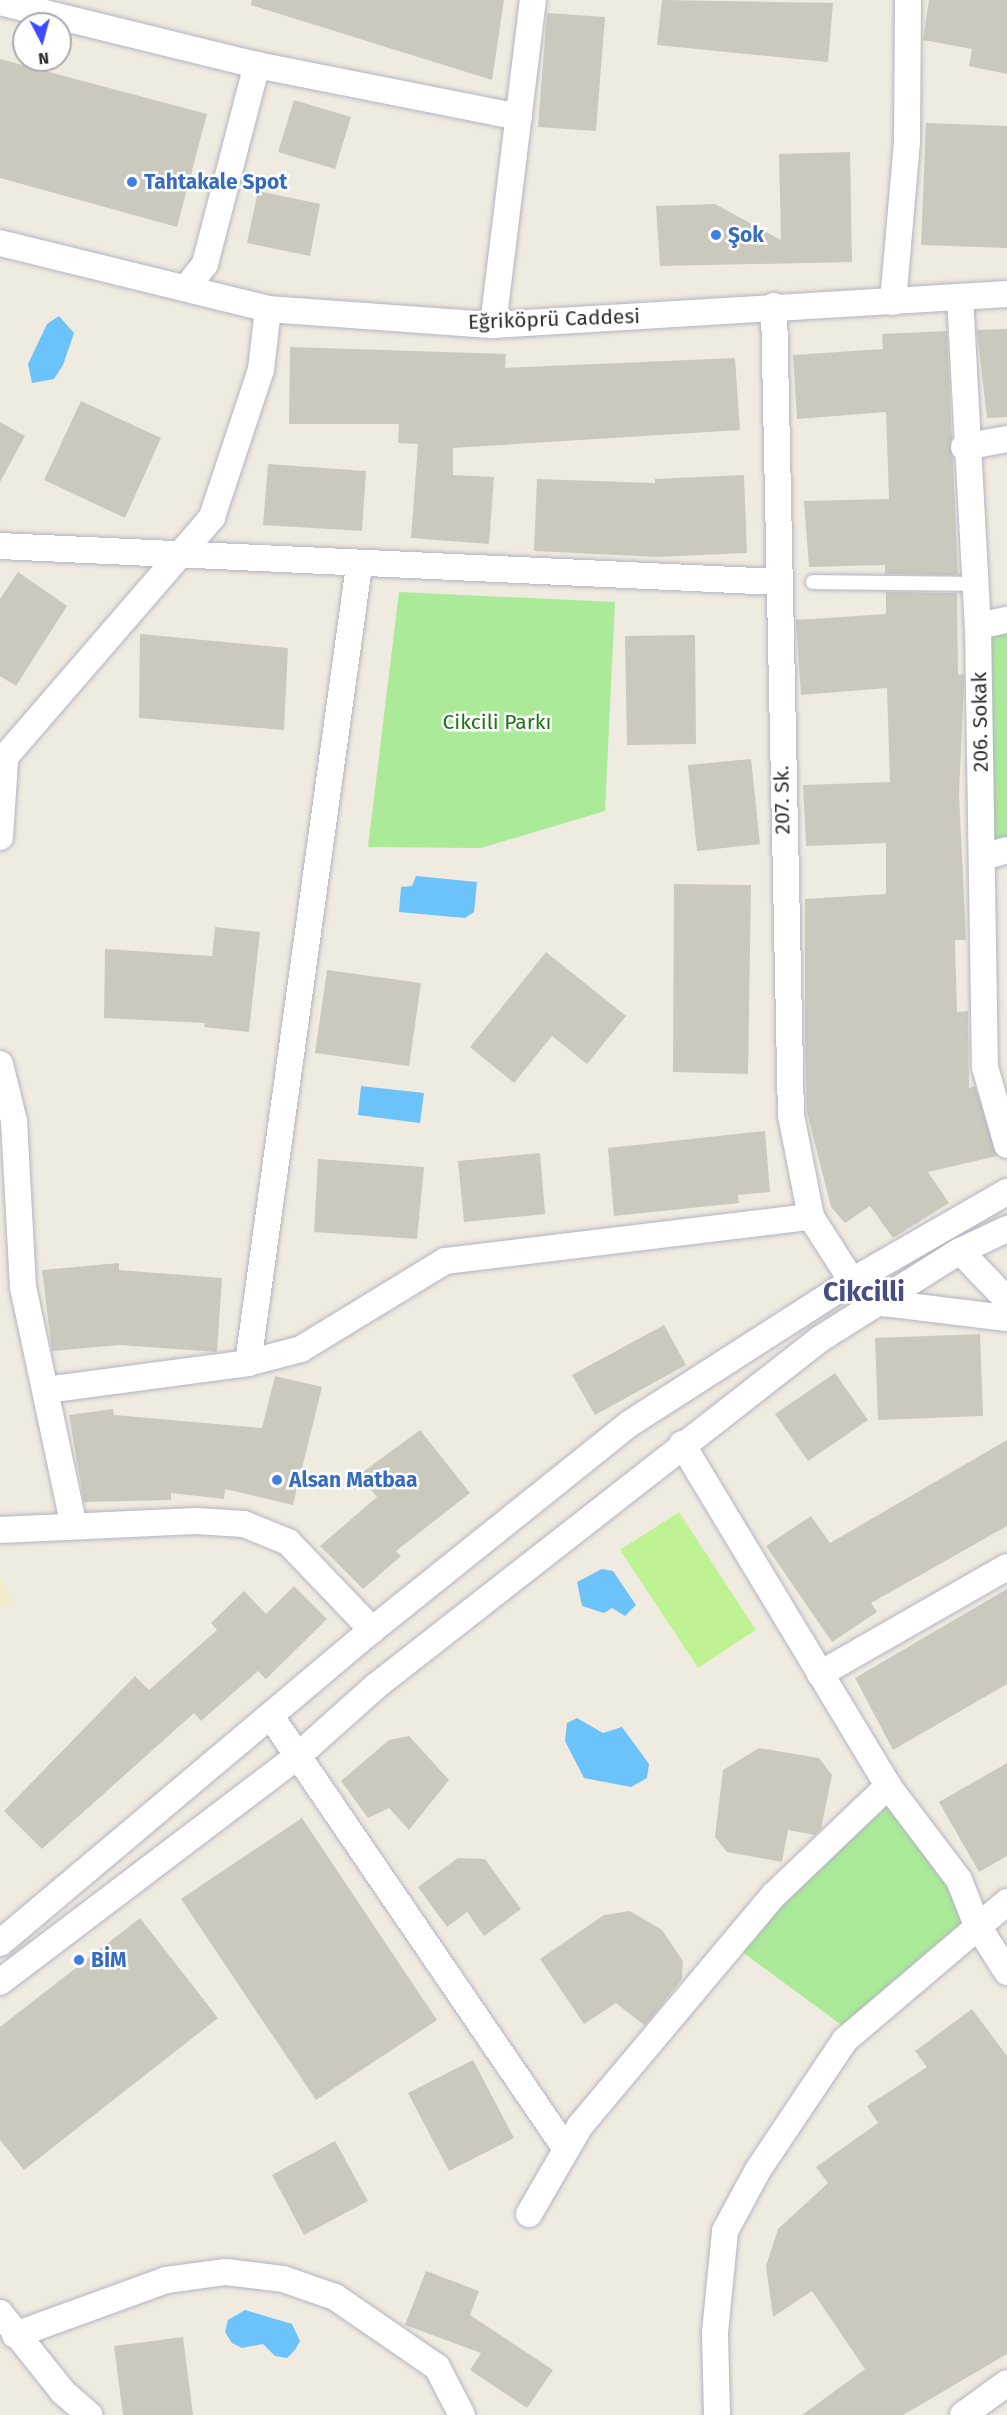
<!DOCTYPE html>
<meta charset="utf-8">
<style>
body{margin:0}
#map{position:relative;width:1007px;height:2415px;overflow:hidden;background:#f0ebe0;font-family:"Fira Sans",sans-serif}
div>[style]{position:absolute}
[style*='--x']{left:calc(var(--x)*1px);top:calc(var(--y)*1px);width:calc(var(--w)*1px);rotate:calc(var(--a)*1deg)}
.education>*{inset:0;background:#f2ebce}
.green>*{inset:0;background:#abea98}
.pitch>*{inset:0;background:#bff293}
.water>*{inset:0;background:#6bc3f9}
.building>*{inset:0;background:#cbc9be}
.roads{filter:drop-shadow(0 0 2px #b3b4c2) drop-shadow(0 0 2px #b3b4c2)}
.lane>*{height:14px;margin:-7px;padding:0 7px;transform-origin:7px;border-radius:7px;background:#fff}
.street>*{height:26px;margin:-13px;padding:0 13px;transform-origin:13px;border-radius:13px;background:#fff}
.dots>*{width:16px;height:16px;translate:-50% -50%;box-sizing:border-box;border:3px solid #fff;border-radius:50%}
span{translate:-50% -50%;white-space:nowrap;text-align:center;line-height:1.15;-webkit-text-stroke:5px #fff;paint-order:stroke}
.shop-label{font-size:21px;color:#366cbe;font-weight:700}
.left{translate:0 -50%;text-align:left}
.street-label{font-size:21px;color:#2e2e2e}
.park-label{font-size:21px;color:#1d7415}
.district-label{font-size:27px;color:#494d84;font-weight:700}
.north{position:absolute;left:12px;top:12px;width:60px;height:60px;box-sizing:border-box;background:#fff;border:2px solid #ababab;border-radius:50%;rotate:174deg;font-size:16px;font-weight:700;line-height:24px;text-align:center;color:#2e2e2e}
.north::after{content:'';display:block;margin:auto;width:21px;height:27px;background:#3e4bff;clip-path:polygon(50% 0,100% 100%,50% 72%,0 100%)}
</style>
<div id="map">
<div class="education">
<i style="clip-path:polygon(0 1577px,15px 1603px,0 1609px)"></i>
</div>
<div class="green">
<i style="clip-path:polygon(399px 592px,615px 602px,605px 811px,481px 848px,368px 847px)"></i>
<i style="clip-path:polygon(1007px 627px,1007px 846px,988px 851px,983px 632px)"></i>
<i style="clip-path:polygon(888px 1798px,953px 1882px,967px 1921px,847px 2029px,737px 1948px)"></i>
</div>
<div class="pitch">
<i style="clip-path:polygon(679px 1512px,756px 1630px,698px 1668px,620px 1550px)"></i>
</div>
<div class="water">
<i style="clip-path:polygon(59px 316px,74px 333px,63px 365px,54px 379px,32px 383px,28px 364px,47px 324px)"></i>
<i style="clip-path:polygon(416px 876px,477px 882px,474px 912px,465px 918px,399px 912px,401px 887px,412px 886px)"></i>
<i style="clip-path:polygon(361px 1086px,424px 1093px,420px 1123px,358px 1115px)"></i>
<i style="clip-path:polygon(602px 1569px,613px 1571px,636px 1605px,625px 1616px,612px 1608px,604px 1613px,582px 1606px,577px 1582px)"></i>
<i style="clip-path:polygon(577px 1718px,603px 1733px,622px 1727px,649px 1764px,647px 1778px,631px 1787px,584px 1778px,565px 1741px,567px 1723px)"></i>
<i style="clip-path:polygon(245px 2310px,292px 2324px,300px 2341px,295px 2350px,287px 2358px,275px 2356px,263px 2344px,242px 2348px,232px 2343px,225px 2332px,228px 2320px)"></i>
</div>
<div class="building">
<i style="clip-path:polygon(252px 0,504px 0,492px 80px,251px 5px)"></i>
<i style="clip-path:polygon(662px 0,833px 3px,828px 62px,657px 45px)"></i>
<i style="clip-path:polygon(929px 0,1007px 0,1007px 74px,969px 66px,972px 49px,923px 40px)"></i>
<i style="clip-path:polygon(547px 13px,605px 17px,596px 131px,538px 127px)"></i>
<i style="clip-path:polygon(0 59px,207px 114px,177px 227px,0 178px)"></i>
<i style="clip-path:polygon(294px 100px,351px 117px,335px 169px,278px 152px)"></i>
<i style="clip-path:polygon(926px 123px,1007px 126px,1007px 248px,921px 245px)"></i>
<i style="clip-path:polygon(850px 152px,852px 262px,660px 266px,656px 206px,715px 204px,781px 240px,779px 154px)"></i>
<i style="clip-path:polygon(258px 191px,320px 204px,310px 256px,247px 243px)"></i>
<i style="clip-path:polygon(1007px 329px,1007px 417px,987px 418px,977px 330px)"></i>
<i style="clip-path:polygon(947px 331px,958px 575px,885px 574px,885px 565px,809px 567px,804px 501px,889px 499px,886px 412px,797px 419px,793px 355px,883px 349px,882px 334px)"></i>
<i style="clip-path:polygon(290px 347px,506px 354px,505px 368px,735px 358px,740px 430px,453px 448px,453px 475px,494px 477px,489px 544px,411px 538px,418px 444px,398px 443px,399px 424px,289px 424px)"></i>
<i style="clip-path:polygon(81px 401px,161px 438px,125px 518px,44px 480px)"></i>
<i style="clip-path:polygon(0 422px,25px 436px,0 482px)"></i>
<i style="clip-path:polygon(268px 464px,366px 471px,362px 531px,263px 525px)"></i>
<i style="clip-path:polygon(744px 475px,747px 553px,658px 557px,534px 551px,537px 479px,655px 483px,655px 479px)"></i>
<i style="clip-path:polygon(18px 572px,67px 606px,16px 686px,0 676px,0 599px)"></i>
<i style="clip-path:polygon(886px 592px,957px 593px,958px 675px,964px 674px,964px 683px,959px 794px,966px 940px,955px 940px,957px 1012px,968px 1011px,969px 1088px,975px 1086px,997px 1156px,928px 1172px,949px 1203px,893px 1238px,870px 1206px,845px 1223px,831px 1207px,807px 1112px,805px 1038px,805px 899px,886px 894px,886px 843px,806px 846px,803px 785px,890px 782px,887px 688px,801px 695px,796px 620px,886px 614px)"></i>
<i style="clip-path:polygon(140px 634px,288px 648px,284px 730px,139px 718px)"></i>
<i style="clip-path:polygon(695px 635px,696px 744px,627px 745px,625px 636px)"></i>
<i style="clip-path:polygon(751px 759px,760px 844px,697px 851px,688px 765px)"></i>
<i style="clip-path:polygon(674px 884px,751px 885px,748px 1074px,673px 1072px)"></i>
<i style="clip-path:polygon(215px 927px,260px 932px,249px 1032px,204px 1027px,205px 1023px,104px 1018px,105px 949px,212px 956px)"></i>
<i style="clip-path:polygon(546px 952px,626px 1016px,587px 1064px,552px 1036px,514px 1083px,470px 1047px)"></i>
<i style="clip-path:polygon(327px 970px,421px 983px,409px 1066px,315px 1053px)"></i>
<i style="clip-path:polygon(765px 1131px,770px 1192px,738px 1195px,739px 1203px,614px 1216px,608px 1148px)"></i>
<i style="clip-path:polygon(540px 1153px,545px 1214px,464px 1222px,458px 1161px)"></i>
<i style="clip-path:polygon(318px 1159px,424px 1167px,417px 1239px,314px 1232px)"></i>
<i style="clip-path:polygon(119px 1263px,119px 1270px,222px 1278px,217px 1352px,120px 1345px,52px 1351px,42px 1270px)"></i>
<i style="clip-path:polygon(664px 1325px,686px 1365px,595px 1415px,572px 1375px)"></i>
<i style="clip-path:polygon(980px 1334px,983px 1416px,878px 1420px,875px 1338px)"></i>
<i style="clip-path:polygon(835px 1373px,868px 1420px,808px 1461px,775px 1414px)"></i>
<i style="clip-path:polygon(275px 1376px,322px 1387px,293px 1505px,225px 1489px,224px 1499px,171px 1493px,171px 1500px,84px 1502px,69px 1415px,113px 1409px,114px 1415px,262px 1428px)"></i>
<i style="clip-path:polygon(420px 1430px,470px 1493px,396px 1551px,401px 1556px,363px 1589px,320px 1546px,377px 1497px,359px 1475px)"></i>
<i style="clip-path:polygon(1007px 1440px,1007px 1526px,871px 1603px,877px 1612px,832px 1642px,766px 1546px,811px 1516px,830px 1543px)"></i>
<i style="clip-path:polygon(294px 1586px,327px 1619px,266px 1679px,258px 1671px,201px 1721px,194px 1713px,42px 1849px,4px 1811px,135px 1676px,149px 1690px,217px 1630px,211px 1623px,244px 1591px,266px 1614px)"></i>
<i style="clip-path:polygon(1007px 1589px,1007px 1684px,893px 1750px,855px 1678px)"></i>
<i style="clip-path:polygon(409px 1736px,449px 1780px,409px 1830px,389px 1808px,368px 1818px,341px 1781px,389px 1740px)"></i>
<i style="clip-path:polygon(759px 1748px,819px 1758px,832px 1775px,821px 1829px,815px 1835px,788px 1830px,782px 1862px,727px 1852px,715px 1837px,723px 1770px)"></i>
<i style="clip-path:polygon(1007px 1763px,1007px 1856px,979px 1872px,939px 1802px)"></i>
<i style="clip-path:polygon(302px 1818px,437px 2020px,316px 2100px,181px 1899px)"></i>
<i style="clip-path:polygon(458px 1858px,485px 1859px,521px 1909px,484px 1936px,467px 1912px,447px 1927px,418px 1887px)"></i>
<i style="clip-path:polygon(630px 1911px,662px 1930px,683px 1961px,682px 1979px,645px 2026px,616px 2003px,584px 2024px,540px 1959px,604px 1915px)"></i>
<i style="clip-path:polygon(140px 1918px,218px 2018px,24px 2170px,0 2140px,0 2027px)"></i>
<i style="clip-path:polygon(972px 2009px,1007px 2056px,1007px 2354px,903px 2415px,802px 2415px,865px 2369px,812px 2291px,773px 2317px,766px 2266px,778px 2229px,828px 2183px,816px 2167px,878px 2123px,867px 2106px,927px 2067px,915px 2051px)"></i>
<i style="clip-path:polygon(473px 2060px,514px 2138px,449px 2171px,408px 2093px)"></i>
<i style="clip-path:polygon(335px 2141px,368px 2201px,304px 2235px,272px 2175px)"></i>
<i style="clip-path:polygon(426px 2271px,479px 2291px,470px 2315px,553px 2370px,527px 2408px,470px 2370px,481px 2353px,405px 2325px)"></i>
<i style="clip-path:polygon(183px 2337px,193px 2415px,123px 2415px,114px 2346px)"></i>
</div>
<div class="roads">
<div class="lane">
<i style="--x:813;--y:582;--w:162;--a:0.7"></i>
</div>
<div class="street">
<i style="--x:0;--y:2;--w:265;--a:13.8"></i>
<i style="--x:257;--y:65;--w:267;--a:11.2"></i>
<i style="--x:0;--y:243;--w:276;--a:13.8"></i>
<i style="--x:268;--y:309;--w:226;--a:4.1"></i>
<i style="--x:493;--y:325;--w:515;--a:-3.45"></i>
<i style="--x:187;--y:287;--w:29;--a:-52"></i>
<i style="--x:205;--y:264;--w:206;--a:-75.4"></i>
<i style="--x:960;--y:297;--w:329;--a:86.9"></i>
<i style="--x:978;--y:626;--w:441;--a:89.1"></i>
<i style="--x:985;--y:1067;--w:81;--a:74.2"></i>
<i style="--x:893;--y:302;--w:162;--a:-85"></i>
<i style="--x:907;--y:141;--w:141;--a:-89.6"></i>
<i style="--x:774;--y:306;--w:809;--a:88.8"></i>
<i style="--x:791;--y:1115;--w:104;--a:78.9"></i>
<i style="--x:811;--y:1217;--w:76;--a:57.4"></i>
<i style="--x:852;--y:1281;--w:39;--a:35"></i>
<i style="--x:884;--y:1303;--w:124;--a:7"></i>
<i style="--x:493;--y:325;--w:327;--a:-83"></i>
<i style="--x:964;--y:447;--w:44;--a:-10.5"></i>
<i style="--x:0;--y:546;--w:778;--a:2.65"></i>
<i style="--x:978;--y:626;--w:30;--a:-12"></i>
<i style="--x:0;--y:763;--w:325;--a:-49.2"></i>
<i style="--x:212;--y:517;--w:155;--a:-71.6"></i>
<i style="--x:261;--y:370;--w:61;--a:-83.5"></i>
<i style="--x:0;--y:837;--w:76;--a:-86.2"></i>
<i style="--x:984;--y:857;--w:24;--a:-17"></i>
<i style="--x:0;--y:1064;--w:59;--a:76.2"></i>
<i style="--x:14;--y:1121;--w:166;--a:86.9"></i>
<i style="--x:23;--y:1287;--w:244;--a:78"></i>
<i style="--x:960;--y:1251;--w:68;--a:46.2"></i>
<i style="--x:248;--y:1363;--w:805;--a:-82.07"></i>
<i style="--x:46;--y:1390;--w:204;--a:-7.6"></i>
<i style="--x:248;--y:1363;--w:55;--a:-14.8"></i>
<i style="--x:301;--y:1349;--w:169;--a:-31.4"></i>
<i style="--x:445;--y:1261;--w:369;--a:-6.9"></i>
<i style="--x:682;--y:1444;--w:399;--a:58.9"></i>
<i style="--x:888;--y:1786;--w:118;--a:52.9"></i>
<i style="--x:959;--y:1880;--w:46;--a:68.4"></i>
<i style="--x:976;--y:1923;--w:58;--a:57.7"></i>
<i style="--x:0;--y:1530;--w:196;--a:-2.6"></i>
<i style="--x:196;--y:1521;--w:48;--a:3.6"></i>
<i style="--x:244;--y:1524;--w:48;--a:22.2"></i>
<i style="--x:288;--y:1542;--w:122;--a:46.3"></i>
<i style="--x:820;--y:1674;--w:215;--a:-29.8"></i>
<i style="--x:272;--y:1718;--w:522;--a:55.7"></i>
<i style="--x:0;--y:1943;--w:486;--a:-40.1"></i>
<i style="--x:372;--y:1630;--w:329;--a:-38.7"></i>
<i style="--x:629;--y:1424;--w:265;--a:-32.7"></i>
<i style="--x:852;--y:1281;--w:179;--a:-29.9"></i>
<i style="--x:0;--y:1982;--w:377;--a:-37.2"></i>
<i style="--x:300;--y:1754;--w:102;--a:-41.8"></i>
<i style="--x:376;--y:1686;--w:564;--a:-38.01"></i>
<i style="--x:820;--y:1339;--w:165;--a:-32.2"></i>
<i style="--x:960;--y:1251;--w:52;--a:-25.1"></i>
<i style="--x:529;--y:2214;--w:102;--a:-59.9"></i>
<i style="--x:580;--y:2126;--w:302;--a:-50"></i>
<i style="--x:774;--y:1895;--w:158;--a:-43.7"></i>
<i style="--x:0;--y:2313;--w:101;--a:51.4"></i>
<i style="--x:63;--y:2392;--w:35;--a:41"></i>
<i style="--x:15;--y:2335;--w:161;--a:-20"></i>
<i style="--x:166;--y:2280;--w:61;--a:-7.6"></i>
<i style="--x:226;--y:2272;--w:57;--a:7"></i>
<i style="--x:283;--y:2279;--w:55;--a:19.1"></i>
<i style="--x:335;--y:2297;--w:124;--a:34.5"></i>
<i style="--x:437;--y:2367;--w:54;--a:62.5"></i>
<i style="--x:717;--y:2415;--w:83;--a:-91.4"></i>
<i style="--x:715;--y:2332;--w:101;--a:-84.3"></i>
<i style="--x:725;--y:2231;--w:69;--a:-61.6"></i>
<i style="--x:758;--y:2170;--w:156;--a:-56.2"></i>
<i style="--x:845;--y:2040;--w:213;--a:-40.4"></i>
<i style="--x:963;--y:2415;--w:54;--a:-36"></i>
</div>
</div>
<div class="dots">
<i style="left:132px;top:182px;background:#3f7fe0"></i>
<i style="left:716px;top:235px;background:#3f7fe0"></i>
<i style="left:277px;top:1480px;background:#3f7fe0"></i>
<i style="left:79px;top:1960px;background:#3f7fe0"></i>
</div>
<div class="shop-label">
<span class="left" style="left:144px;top:182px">Tahtakale Spot</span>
<span class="left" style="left:728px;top:235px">Şok</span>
<span class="left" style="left:289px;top:1480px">Alsan Matbaa</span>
<span class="left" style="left:91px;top:1960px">BİM</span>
</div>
<div class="street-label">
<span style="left:554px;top:319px;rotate:-2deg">Eğriköprü Caddesi</span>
<span style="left:980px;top:722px;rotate:-91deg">206. Sokak</span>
<span style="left:782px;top:800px;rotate:-91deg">207. Sk.</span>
</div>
<div class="park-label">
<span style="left:497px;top:722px">Cikcili Parkı</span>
</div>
<div class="district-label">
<span style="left:864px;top:1293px">Cikcilli</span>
</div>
<div class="north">N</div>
</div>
